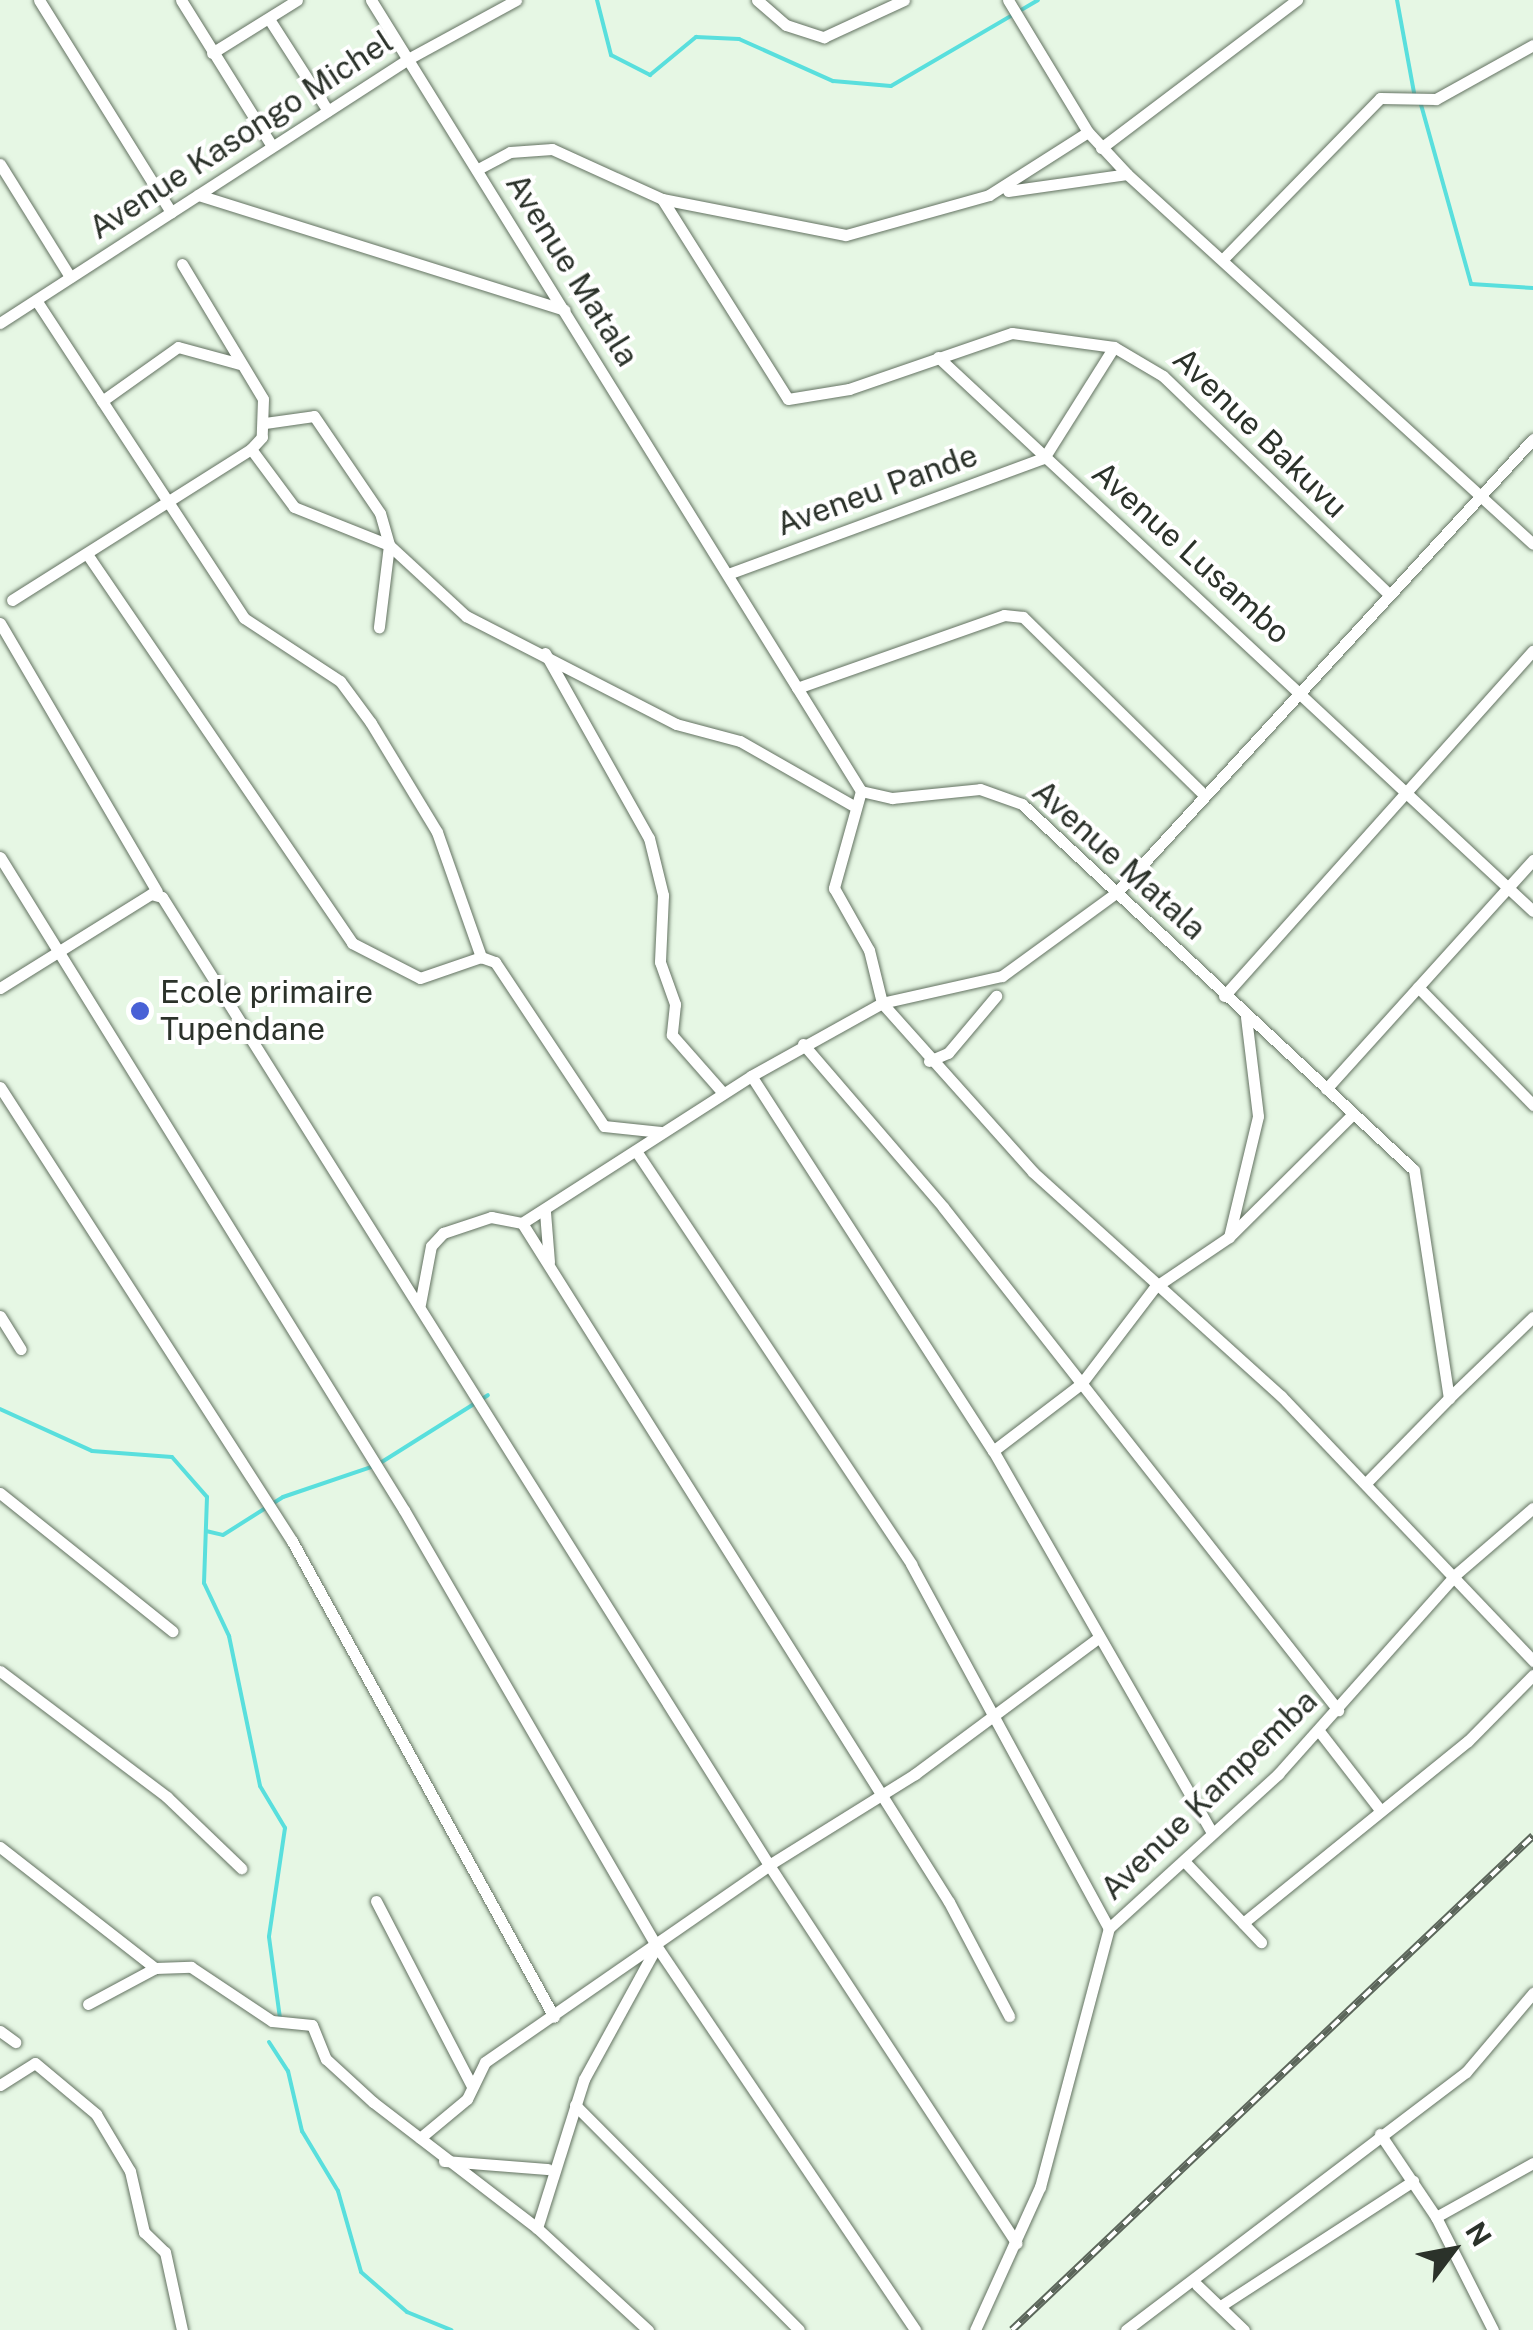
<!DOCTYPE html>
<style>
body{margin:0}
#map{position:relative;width:1533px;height:2330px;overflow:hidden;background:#e6f7e4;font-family:"Public Sans",sans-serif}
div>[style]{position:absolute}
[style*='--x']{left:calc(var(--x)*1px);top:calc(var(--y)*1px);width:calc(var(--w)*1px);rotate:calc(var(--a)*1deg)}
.stream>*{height:4px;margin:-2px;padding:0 2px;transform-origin:2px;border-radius:2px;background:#59dfdd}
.roads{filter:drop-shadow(0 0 2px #637261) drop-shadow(0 0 2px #637261)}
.minor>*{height:11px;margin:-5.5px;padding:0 5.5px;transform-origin:5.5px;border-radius:5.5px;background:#fff}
.rail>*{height:8px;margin-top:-4px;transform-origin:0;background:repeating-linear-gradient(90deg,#fff 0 11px,#5c665b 0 22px);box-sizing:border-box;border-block:2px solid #5c665b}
.dots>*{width:28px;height:28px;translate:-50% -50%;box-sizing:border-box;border:5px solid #fff;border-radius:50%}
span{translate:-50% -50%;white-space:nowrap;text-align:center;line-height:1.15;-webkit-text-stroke:8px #fff;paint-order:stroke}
.street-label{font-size:32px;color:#2b322a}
.poi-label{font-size:32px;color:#2b322a}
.left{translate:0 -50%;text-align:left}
.north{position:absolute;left:1403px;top:2200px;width:100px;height:100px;-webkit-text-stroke:8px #fff;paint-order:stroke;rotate:58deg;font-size:28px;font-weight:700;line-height:40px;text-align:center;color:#2b322a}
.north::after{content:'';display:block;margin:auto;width:35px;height:45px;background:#2b322a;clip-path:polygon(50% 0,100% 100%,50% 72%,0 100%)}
</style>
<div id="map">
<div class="stream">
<i style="--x:597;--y:0;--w:57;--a:75.7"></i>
<i style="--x:611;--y:55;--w:44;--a:27.1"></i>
<i style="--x:650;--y:75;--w:60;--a:-39.6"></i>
<i style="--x:696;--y:37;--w:43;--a:2.7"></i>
<i style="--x:739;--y:39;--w:103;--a:24.1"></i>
<i style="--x:833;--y:81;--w:58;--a:4.9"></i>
<i style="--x:891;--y:86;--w:170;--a:-30.3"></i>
<i style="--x:1397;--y:0;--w:95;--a:79.6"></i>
<i style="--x:1420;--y:101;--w:190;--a:74.4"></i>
<i style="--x:1471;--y:284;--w:62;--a:3.7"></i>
<i style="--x:0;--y:1409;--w:101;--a:24.5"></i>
<i style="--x:92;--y:1451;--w:80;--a:4.3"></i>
<i style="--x:172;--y:1457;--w:53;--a:48.8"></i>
<i style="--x:207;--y:1497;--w:86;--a:92"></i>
<i style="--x:204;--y:1583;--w:59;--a:64.7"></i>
<i style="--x:229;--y:1636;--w:153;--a:78.3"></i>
<i style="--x:260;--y:1786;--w:49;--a:59.2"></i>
<i style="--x:285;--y:1828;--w:110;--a:98.4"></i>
<i style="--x:269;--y:1937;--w:82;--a:82.3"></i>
<i style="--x:206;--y:1531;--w:17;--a:13"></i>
<i style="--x:223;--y:1535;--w:71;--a:-32.3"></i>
<i style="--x:283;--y:1497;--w:99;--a:-18.8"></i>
<i style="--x:377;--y:1465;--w:131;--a:-32.2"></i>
<i style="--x:269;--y:2042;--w:35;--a:57"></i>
<i style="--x:288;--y:2071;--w:62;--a:76.9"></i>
<i style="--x:302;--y:2131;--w:70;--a:59"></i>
<i style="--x:338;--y:2191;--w:84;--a:74.1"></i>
<i style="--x:361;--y:2272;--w:61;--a:41"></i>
<i style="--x:407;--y:2312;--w:48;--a:22.2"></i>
</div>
<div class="roads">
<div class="minor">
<i style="--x:39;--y:0;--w:250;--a:58.1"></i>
<i style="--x:181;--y:0;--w:172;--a:58.1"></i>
<i style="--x:371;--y:0;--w:930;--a:58.22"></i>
<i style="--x:861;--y:791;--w:32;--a:13"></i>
<i style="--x:892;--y:798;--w:88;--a:-5.8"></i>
<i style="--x:980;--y:789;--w:45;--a:19.7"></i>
<i style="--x:1022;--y:804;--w:536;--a:43.04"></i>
<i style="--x:1414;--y:1170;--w:231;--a:81.3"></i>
<i style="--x:1449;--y:1398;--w:117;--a:134.3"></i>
<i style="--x:757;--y:0;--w:38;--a:41"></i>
<i style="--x:786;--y:25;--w:40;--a:18"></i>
<i style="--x:824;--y:37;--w:88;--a:-24.8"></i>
<i style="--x:1008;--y:0;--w:154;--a:58.8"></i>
<i style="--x:1088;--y:132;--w:57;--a:47.1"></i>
<i style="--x:1127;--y:174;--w:549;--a:42.34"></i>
<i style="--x:269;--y:19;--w:109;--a:57.3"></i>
<i style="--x:212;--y:53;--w:100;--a:-31.9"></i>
<i style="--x:1101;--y:148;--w:246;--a:-37.1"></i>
<i style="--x:0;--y:164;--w:133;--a:58.2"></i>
<i style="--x:478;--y:169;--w:36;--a:-28"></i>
<i style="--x:510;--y:152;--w:42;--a:-4.1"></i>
<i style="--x:552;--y:149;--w:121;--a:24.4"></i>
<i style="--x:662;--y:199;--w:187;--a:11.1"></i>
<i style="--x:846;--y:235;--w:148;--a:-15.6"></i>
<i style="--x:989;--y:195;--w:117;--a:-32.5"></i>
<i style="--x:1008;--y:191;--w:120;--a:-8.1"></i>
<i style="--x:198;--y:195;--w:384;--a:17.4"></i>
<i style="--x:662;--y:199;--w:236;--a:57.8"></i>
<i style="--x:788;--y:399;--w:62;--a:-9.3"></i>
<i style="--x:849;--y:389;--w:172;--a:-19"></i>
<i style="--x:1012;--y:333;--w:103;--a:7.8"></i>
<i style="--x:1114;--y:347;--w:57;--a:30.6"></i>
<i style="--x:1163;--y:376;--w:313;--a:44"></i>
<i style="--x:1225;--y:257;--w:222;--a:-45.7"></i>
<i style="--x:1380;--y:98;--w:56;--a:1"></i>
<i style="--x:1436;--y:99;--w:111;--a:-29.1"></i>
<i style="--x:182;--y:264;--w:157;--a:59"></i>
<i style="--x:263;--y:399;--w:38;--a:92"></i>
<i style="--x:262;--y:437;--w:16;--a:133"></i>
<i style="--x:36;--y:300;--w:380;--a:56.8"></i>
<i style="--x:244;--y:618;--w:115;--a:33.3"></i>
<i style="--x:340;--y:681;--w:52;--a:53.6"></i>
<i style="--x:371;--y:723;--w:127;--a:58.8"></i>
<i style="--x:437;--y:832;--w:133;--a:70.6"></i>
<i style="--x:0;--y:323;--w:486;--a:-32.9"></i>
<i style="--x:408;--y:59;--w:123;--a:-28.6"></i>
<i style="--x:938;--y:357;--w:813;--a:42.96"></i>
<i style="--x:102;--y:401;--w:93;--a:-35.4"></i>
<i style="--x:178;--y:347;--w:64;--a:15.3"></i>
<i style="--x:265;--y:423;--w:49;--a:-8.1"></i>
<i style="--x:314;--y:416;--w:117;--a:55.8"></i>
<i style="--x:380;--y:513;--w:33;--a:74"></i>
<i style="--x:389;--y:545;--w:83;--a:97"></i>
<i style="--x:87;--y:554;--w:471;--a:55.7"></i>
<i style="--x:352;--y:943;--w:76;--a:27.2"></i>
<i style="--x:420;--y:978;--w:65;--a:-19"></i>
<i style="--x:481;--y:957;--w:15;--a:20"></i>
<i style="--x:495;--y:962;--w:197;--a:56.4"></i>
<i style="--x:604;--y:1126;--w:57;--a:6"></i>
<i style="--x:728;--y:574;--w:337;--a:-20.2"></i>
<i style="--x:1044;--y:458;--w:131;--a:-57.8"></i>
<i style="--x:12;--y:600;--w:283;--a:-32.3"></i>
<i style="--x:251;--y:449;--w:72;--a:53.4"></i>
<i style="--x:294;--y:507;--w:102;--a:21.8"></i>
<i style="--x:389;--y:545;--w:105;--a:42.7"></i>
<i style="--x:466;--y:616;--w:236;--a:27.2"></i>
<i style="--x:676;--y:724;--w:66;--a:14.9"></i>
<i style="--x:740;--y:741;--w:129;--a:29.7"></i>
<i style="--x:0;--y:623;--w:311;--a:59.7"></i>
<i style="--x:545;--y:653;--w:212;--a:60.7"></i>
<i style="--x:649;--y:838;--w:59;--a:76.2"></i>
<i style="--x:663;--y:895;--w:67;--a:92.6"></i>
<i style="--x:660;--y:962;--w:45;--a:70.3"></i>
<i style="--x:675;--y:1004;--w:31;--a:96"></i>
<i style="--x:672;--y:1035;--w:76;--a:48.7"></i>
<i style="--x:797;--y:688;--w:219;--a:-19.4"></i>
<i style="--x:1004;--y:615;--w:19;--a:6"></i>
<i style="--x:1023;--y:617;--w:251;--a:44.5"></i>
<i style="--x:861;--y:791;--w:101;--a:105.6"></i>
<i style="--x:834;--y:888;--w:71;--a:60.6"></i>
<i style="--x:869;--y:950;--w:55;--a:76.2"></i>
<i style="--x:882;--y:1003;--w:227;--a:48.2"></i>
<i style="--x:1033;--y:1172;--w:334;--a:42.1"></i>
<i style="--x:1281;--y:1396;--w:366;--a:46.4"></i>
<i style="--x:0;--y:857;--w:768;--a:58.26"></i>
<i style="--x:404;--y:1510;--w:505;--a:59.93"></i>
<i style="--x:657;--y:1947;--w:462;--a:56"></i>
<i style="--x:1418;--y:987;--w:165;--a:45.7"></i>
<i style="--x:0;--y:988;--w:178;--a:-31.9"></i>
<i style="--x:151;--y:894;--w:11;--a:15"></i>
<i style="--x:162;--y:897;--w:1143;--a:57.91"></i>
<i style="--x:769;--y:1865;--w:172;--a:-31.9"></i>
<i style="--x:915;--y:1774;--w:227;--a:-36.6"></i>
<i style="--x:1224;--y:996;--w:463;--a:-48.2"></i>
<i style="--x:803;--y:1044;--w:215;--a:49.3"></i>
<i style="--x:943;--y:1207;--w:640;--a:51.86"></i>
<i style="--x:929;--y:1061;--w:21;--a:-23"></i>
<i style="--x:948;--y:1053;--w:75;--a:-49.9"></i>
<i style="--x:0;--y:1087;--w:540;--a:57.25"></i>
<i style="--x:292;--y:1541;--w:543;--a:61.17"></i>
<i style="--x:1326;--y:1089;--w:309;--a:-47.9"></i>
<i style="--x:638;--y:1154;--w:493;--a:56.3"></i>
<i style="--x:911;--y:1564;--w:414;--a:61.5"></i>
<i style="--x:545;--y:1212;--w:50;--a:85.4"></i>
<i style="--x:522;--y:1223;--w:272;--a:-32.7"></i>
<i style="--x:1229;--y:1237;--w:124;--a:-76.5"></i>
<i style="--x:1258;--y:1116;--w:100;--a:-96.9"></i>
<i style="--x:420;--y:1304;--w:59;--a:-79.3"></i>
<i style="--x:431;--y:1246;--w:18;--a:-47"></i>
<i style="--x:443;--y:1233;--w:51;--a:-18.4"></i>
<i style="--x:491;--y:1217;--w:32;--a:11"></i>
<i style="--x:522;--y:1223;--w:802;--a:57.84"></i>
<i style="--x:949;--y:1902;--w:129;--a:62.2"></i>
<i style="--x:0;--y:1316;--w:39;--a:58"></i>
<i style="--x:1449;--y:1398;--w:117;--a:-44"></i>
<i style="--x:993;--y:1451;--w:111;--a:-37.3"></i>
<i style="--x:1081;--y:1384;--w:122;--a:-52.7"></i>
<i style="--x:1155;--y:1287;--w:89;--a:-34"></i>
<i style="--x:1229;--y:1237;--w:175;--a:-44.8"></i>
<i style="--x:0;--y:1493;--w:221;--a:38.7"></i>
<i style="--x:0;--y:1671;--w:209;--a:37"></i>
<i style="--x:167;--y:1797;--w:103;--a:43.8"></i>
<i style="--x:1319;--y:1731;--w:100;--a:52.3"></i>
<i style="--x:1211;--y:1831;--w:438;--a:-119.8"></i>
<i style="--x:993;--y:1451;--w:446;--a:-122.8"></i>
<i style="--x:751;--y:1076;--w:150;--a:-29.1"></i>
<i style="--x:882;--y:1003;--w:123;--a:-12.7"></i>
<i style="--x:1002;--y:976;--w:142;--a:-36.1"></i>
<i style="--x:1117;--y:892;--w:615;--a:-47.44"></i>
<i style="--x:0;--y:1847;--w:197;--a:38"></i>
<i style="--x:155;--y:1968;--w:36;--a:-2"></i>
<i style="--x:191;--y:1967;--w:97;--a:33.7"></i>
<i style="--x:272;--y:2021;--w:40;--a:5.7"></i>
<i style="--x:312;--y:2025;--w:37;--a:68"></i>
<i style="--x:326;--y:2059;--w:64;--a:42.5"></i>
<i style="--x:373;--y:2102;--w:207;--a:37.5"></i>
<i style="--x:537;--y:2228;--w:151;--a:42.6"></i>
<i style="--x:1184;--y:1861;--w:112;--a:46.5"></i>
<i style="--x:376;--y:1901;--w:208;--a:62.6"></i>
<i style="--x:1243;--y:1923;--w:289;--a:-39"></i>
<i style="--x:1468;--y:1741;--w:93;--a:-45.4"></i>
<i style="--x:88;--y:2004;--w:76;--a:-28.2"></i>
<i style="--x:0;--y:2031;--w:19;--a:36"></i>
<i style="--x:0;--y:2085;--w:41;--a:-32.2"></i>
<i style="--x:35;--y:2063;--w:80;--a:39.9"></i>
<i style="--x:96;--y:2114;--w:66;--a:59.2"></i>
<i style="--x:130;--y:2171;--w:63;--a:77.1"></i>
<i style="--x:144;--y:2232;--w:29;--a:44"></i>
<i style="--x:165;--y:2252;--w:80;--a:77.7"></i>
<i style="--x:575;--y:2105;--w:317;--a:45.1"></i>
<i style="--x:1380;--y:2134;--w:100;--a:56"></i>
<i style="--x:420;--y:2138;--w:61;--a:-39.7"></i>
<i style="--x:467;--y:2099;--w:41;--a:-64.1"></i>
<i style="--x:485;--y:2062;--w:346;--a:-34.7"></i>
<i style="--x:769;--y:1865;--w:452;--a:56.8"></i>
<i style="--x:444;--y:2161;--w:104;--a:4.4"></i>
<i style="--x:537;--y:2228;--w:156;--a:-72.5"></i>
<i style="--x:584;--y:2079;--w:144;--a:-61.3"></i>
<i style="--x:1197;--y:2285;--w:65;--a:43.8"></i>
<i style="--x:1222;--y:2305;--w:228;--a:-33"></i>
<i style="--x:975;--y:2330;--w:157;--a:-65.6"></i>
<i style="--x:1040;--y:2187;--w:268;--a:-75.1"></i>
<i style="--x:1109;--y:1928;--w:229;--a:-42.3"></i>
<i style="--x:1278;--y:1774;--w:266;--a:-48.3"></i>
<i style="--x:1455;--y:1575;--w:103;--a:-40.7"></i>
<i style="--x:1126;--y:2330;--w:427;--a:-37.2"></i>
<i style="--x:1466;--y:2072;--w:104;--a:-49.7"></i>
<i style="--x:1493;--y:2330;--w:127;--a:-116.8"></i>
<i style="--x:1436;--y:2217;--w:111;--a:-29.1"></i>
</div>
</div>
<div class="rail">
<i style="--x:1012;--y:2330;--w:718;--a:-43.48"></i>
</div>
<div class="dots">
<i style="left:140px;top:1011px;background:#4961d6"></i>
</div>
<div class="street-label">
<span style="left:241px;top:135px;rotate:-33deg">Avenue Kasongo Michel</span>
<span style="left:572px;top:270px;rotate:58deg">Avenue Matala</span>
<span style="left:1260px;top:433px;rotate:44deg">Avenue Bakuvu</span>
<span style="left:877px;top:490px;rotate:-20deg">Aveneu Pande</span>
<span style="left:1191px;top:553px;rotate:42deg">Avenue Lusambo</span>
<span style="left:1119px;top:860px;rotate:42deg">Avenue Matala</span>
<span style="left:1209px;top:1795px;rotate:-44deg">Avenue Kampemba</span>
</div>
<div class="poi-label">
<span class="left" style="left:160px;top:1011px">Ecole primaire<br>Tupendane</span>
</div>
<div class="north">N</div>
</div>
